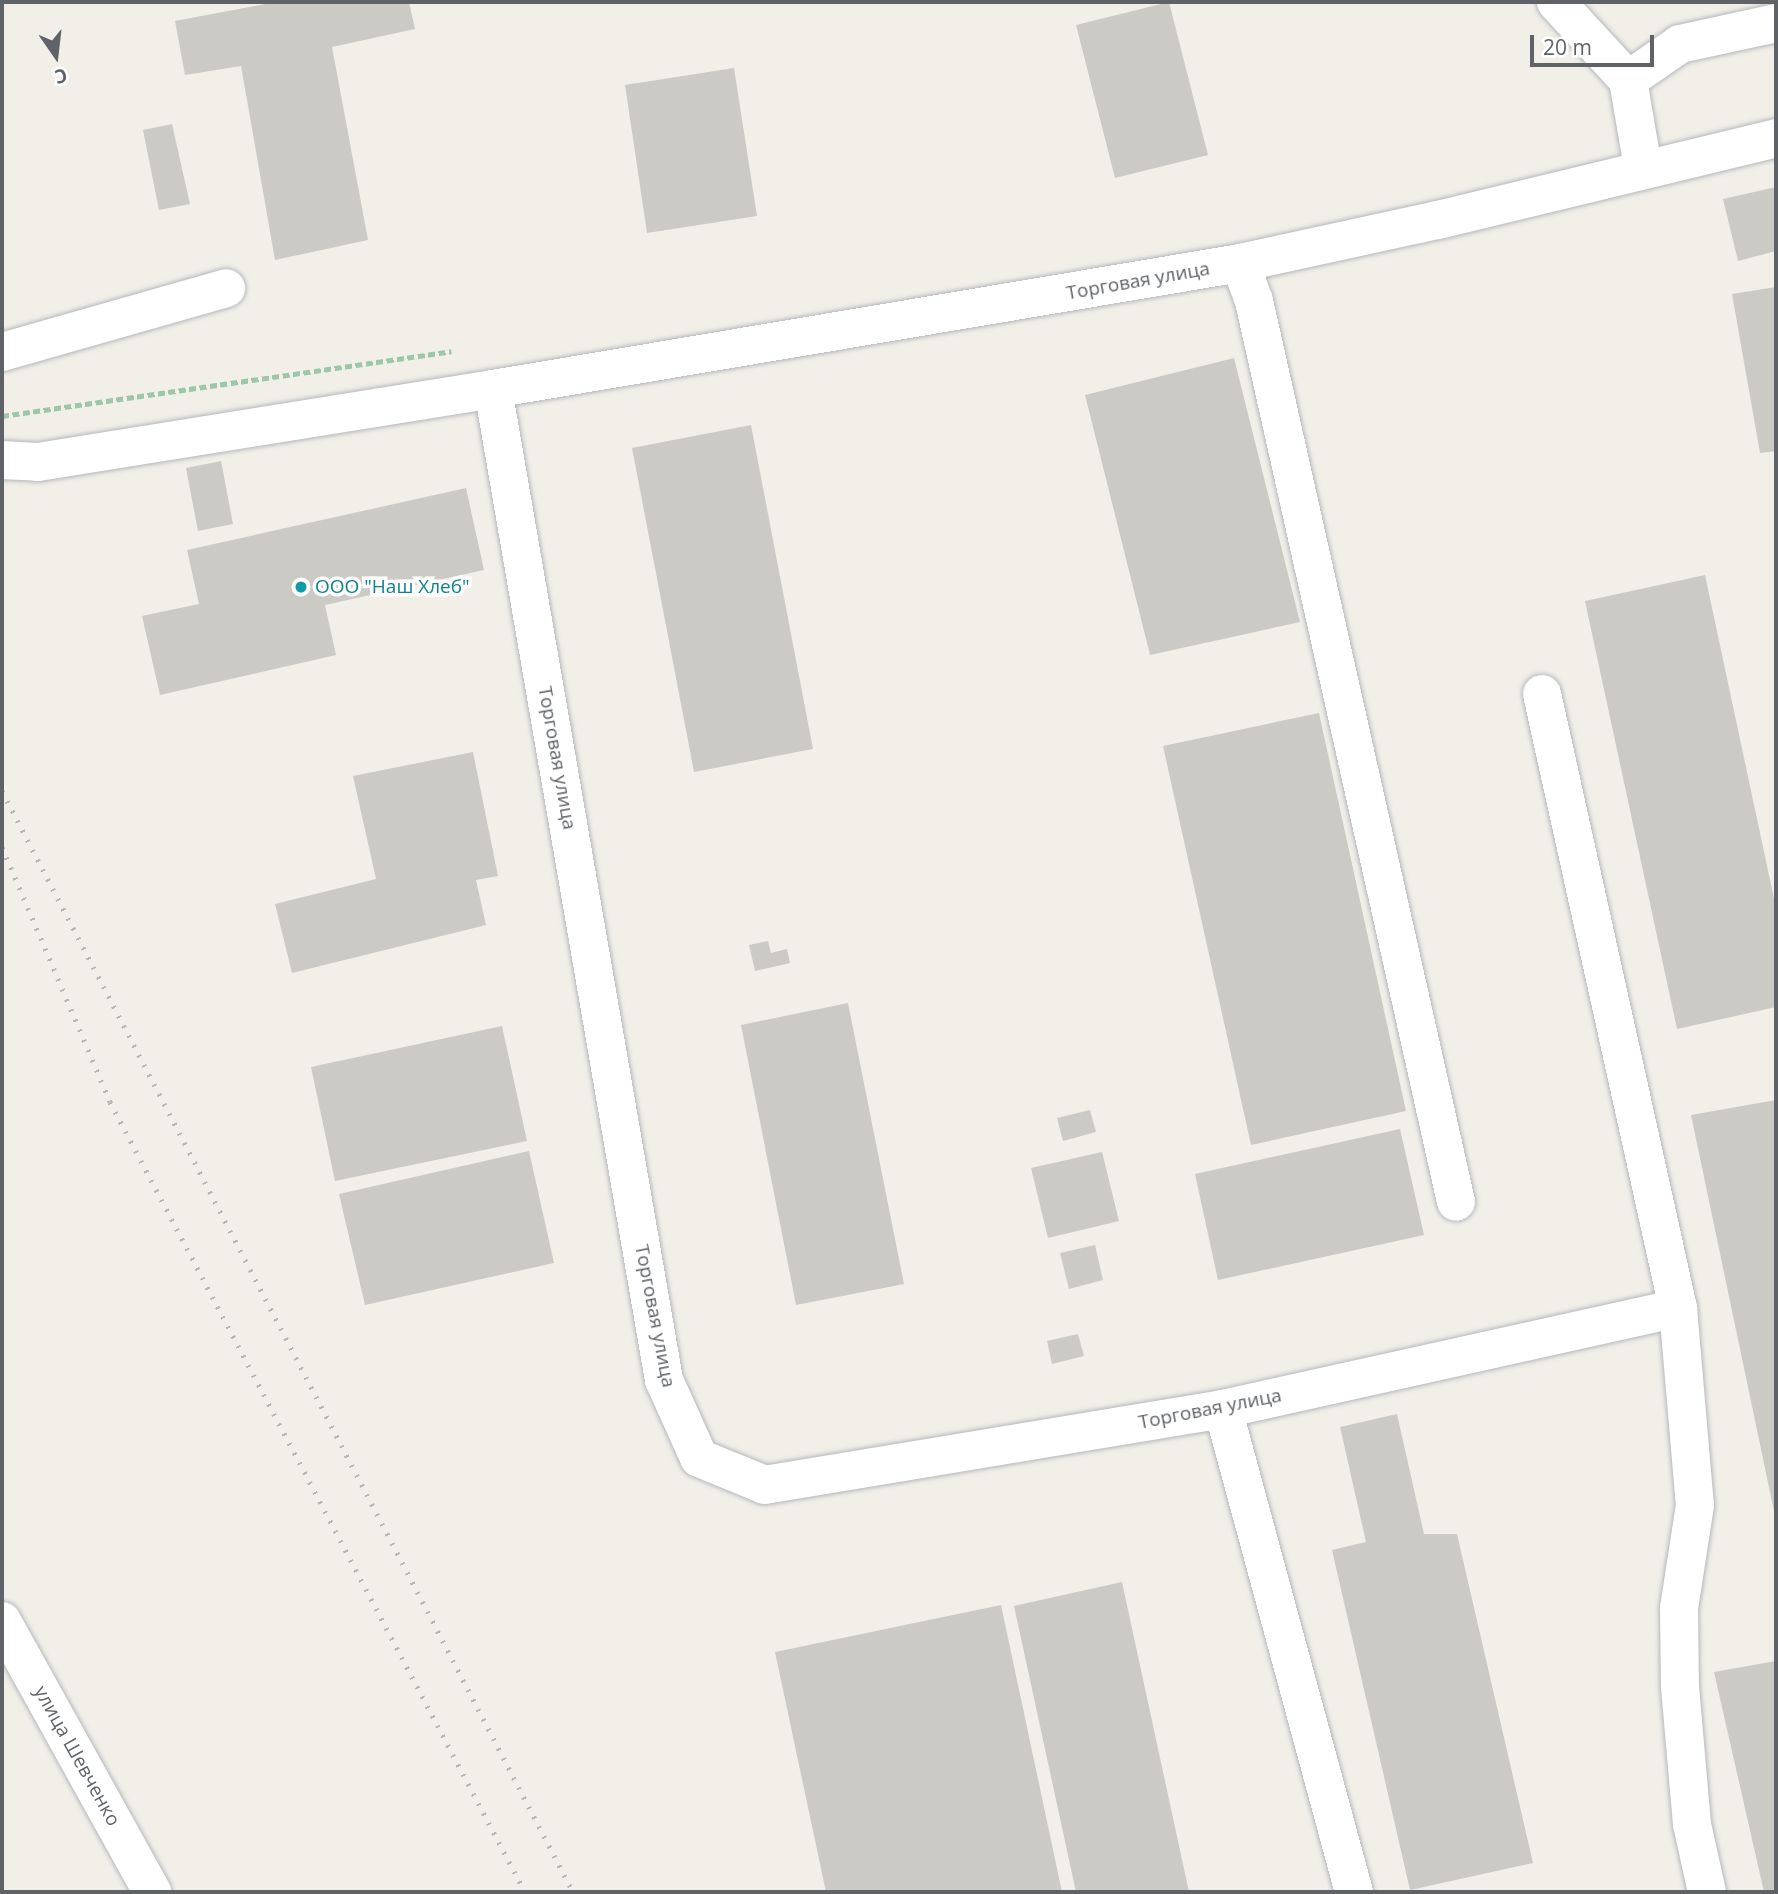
<!DOCTYPE html>
<meta charset="utf-8">
<style>
body{margin:0}
#map{position:relative;width:1778px;height:1894px;overflow:hidden;background:#f1efe8;font-family:"Open Sans",sans-serif}
div>[style]{position:absolute}
[style*='--x']{left:calc(var(--x)*1px);top:calc(var(--y)*1px);width:calc(var(--w)*1px);rotate:calc(var(--a)*1deg)}
.building>*{inset:0;background:#cccac5}
.path>*{height:4.5px;margin-top:-2.25px;transform-origin:0;background:repeating-linear-gradient(90deg,#9cc7a9 0 7px,transparent 0 10.5px)}
.roads{filter:drop-shadow(0 0 2px #b5b8bc) drop-shadow(0 0 2px #b5b8bc)}
.minor>*{height:38px;margin:-19px;padding:0 19px;transform-origin:19px;border-radius:19px;background:#fff}
.rail>*{height:5px;margin-top:-2.5px;transform-origin:0;background:repeating-linear-gradient(90deg,#b6b7b8 0 2px,transparent 0 11px)}
.dots>*{width:19px;height:19px;translate:-50% -50%;box-sizing:border-box;border:4px solid #fff;border-radius:50%}
span{translate:-50% -50%;white-space:nowrap;text-align:center;line-height:1.15;-webkit-text-stroke:7px #fff;paint-order:stroke}
.street-label{font-size:19px;color:#5f6368}
.culture-label{font-size:19px;color:#0d838f}
.left{translate:0 -50%;text-align:left}
.frame{position:absolute;inset:0;border:4px solid #5f6368;pointer-events:none}
.north{position:absolute;left:21px;top:21px;width:70px;height:70px;-webkit-text-stroke:5px #fff;paint-order:stroke;rotate:166deg;font-size:19px;font-weight:700;line-height:28px;text-align:center;color:#5f6368}
.north::after{content:'';display:block;margin:auto;width:24px;height:32px;background:#5f6368;clip-path:polygon(50% 0,100% 100%,50% 72%,0 100%)}
.scale{position:absolute;left:1530px;top:35px;width:124px;height:32px;box-sizing:border-box;border:4px solid #5f6368;border-top:0;padding-left:9px;font-size:21px;line-height:24px;white-space:nowrap;color:#5f6368;-webkit-text-stroke:5px #fff;paint-order:stroke}
</style>
<div id="map">
<div class="building">
<i style="clip-path:polygon(276px 2px,409px 2px,415px 29px,332px 47px,368px 240px,275px 260px,241px 66px,185px 75px,175px 21px)"></i>
<i style="clip-path:polygon(1169px 2px,1208px 155px,1115px 178px,1076px 25px)"></i>
<i style="clip-path:polygon(734px 68px,757px 216px,647px 233px,625px 85px)"></i>
<i style="clip-path:polygon(172px 124px,190px 204px,159px 210px,143px 130px)"></i>
<i style="clip-path:polygon(1776px 187px,1776px 251px,1738px 261px,1723px 199px)"></i>
<i style="clip-path:polygon(1776px 287px,1776px 451px,1760px 453px,1732px 294px)"></i>
<i style="clip-path:polygon(1234px 358px,1300px 622px,1150px 655px,1085px 395px)"></i>
<i style="clip-path:polygon(751px 425px,813px 749px,694px 772px,632px 448px)"></i>
<i style="clip-path:polygon(221px 461px,233px 524px,198px 531px,186px 468px)"></i>
<i style="clip-path:polygon(466px 488px,484px 570px,325px 605px,336px 655px,160px 695px,142px 616px,199px 604px,187px 550px)"></i>
<i style="clip-path:polygon(1705px 575px,1776px 908px,1776px 1007px,1677px 1029px,1585px 601px)"></i>
<i style="clip-path:polygon(1319px 713px,1406px 1111px,1251px 1145px,1163px 746px)"></i>
<i style="clip-path:polygon(473px 752px,498px 876px,476px 880px,486px 925px,292px 973px,275px 904px,376px 879px,353px 776px)"></i>
<i style="clip-path:polygon(768px 941px,771px 953px,787px 949px,790px 963px,755px 971px,749px 945px)"></i>
<i style="clip-path:polygon(848px 1003px,904px 1284px,796px 1305px,741px 1025px)"></i>
<i style="clip-path:polygon(502px 1026px,527px 1141px,335px 1181px,311px 1067px)"></i>
<i style="clip-path:polygon(1776px 1100px,1776px 1516px,1775px 1516px,1691px 1115px)"></i>
<i style="clip-path:polygon(1090px 1110px,1096px 1132px,1063px 1141px,1057px 1118px)"></i>
<i style="clip-path:polygon(1400px 1129px,1424px 1235px,1218px 1280px,1195px 1174px)"></i>
<i style="clip-path:polygon(529px 1151px,554px 1263px,365px 1305px,339px 1194px)"></i>
<i style="clip-path:polygon(1102px 1152px,1119px 1221px,1048px 1238px,1031px 1168px)"></i>
<i style="clip-path:polygon(1095px 1245px,1103px 1280px,1069px 1289px,1060px 1253px)"></i>
<i style="clip-path:polygon(1078px 1334px,1084px 1356px,1052px 1364px,1047px 1341px)"></i>
<i style="clip-path:polygon(1397px 1414px,1424px 1534px,1457px 1534px,1533px 1863px,1410px 1890px,1332px 1550px,1366px 1542px,1340px 1427px)"></i>
<i style="clip-path:polygon(1122px 1582px,1189px 1892px,1076px 1892px,1014px 1606px)"></i>
<i style="clip-path:polygon(1001px 1605px,1062px 1892px,826px 1892px,775px 1652px)"></i>
<i style="clip-path:polygon(1776px 1661px,1776px 1892px,1764px 1892px,1714px 1672px)"></i>
</div>
<div class="path">
<i style="--x:2;--y:416;--w:454;--a:-8.2"></i>
</div>
<div class="roads">
<div class="minor">
<i style="--x:1556;--y:2;--w:106;--a:47.3"></i>
<i style="--x:1628;--y:80;--w:89;--a:80.3"></i>
<i style="--x:1628;--y:80;--w:63;--a:-34.7"></i>
<i style="--x:1680;--y:44;--w:98;--a:-12.3"></i>
<i style="--x:1240;--y:263;--w:40;--a:69.8"></i>
<i style="--x:1254;--y:301;--w:923;--a:77.36"></i>
<i style="--x:2;--y:352;--w:233;--a:-15.9"></i>
<i style="--x:493;--y:389;--w:758;--a:-9.57"></i>
<i style="--x:1240;--y:263;--w:203;--a:-12.3"></i>
<i style="--x:1438;--y:220;--w:348;--a:-13.6"></i>
<i style="--x:2;--y:460;--w:36;--a:3"></i>
<i style="--x:38;--y:462;--w:461;--a:-9.1"></i>
<i style="--x:493;--y:389;--w:1006;--a:80.21"></i>
<i style="--x:664;--y:1380;--w:85;--a:65.8"></i>
<i style="--x:699;--y:1458;--w:71;--a:22.2"></i>
<i style="--x:765;--y:1485;--w:464;--a:-9.4"></i>
<i style="--x:1223;--y:1409;--w:466;--a:-12.5"></i>
<i style="--x:1542;--y:694;--w:629;--a:77.51"></i>
<i style="--x:1678;--y:1308;--w:198;--a:85.1"></i>
<i style="--x:1695;--y:1505;--w:104;--a:98.8"></i>
<i style="--x:1679;--y:1608;--w:79;--a:89.3"></i>
<i style="--x:1680;--y:1687;--w:138;--a:85"></i>
<i style="--x:1692;--y:1824;--w:70;--a:77.6"></i>
<i style="--x:1223;--y:1409;--w:500;--a:74.83"></i>
<i style="--x:2;--y:1621;--w:310;--a:61"></i>
</div>
</div>
<div class="rail">
<i style="--x:2;--y:791;--w:1240;--a:62.59"></i>
<i style="--x:2;--y:847;--w:277;--a:67"></i>
<i style="--x:110;--y:1102;--w:892;--a:62.29"></i>
</div>
<div class="dots">
<i style="left:301px;top:587px;background:#0f9aa8"></i>
</div>
<div class="street-label">
<span style="left:1138px;top:281px;rotate:-10deg">Торговая улица</span>
<span style="left:557px;top:758px;rotate:80deg">Торговая улица</span>
<span style="left:655px;top:1316px;rotate:79deg">Торговая улица</span>
<span style="left:1210px;top:1409px;rotate:-11deg">Торговая улица</span>
<span style="left:77px;top:1756px;rotate:61deg">улица Шевченко</span>
</div>
<div class="culture-label">
<span class="left" style="left:315px;top:587px">ООО "Наш Хлеб"</span>
</div>
<div class="frame"></div>
<div class="north">С</div>
<div class="scale">20 m</div>
</div>
